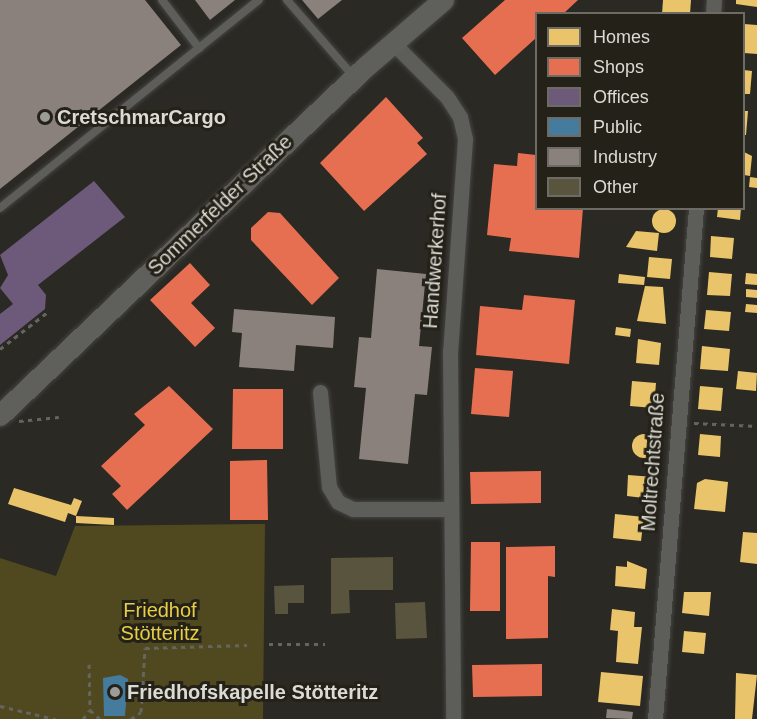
<!DOCTYPE html>
<meta charset="utf-8">
<style>
body{margin:0}
#map{position:relative;width:757px;height:719px;overflow:hidden;background:#2a2924;font-family:Arial,sans-serif}
div>[style]{position:absolute}
[style*='--x']{left:calc(var(--x)*1px);top:calc(var(--y)*1px);width:calc(var(--w)*1px);rotate:calc(var(--a)*1deg)}
.green>*{inset:0;background:#50481e}
.homes>*{inset:0;background:#e9c46a}
.round{border-radius:50%}
.shops>*{inset:0;background:#e76f51}
.offices>*{inset:0;background:#6d597a}
.public>*{inset:0;background:#457b9d}
.industry>*{inset:0;background:#8a817c}
.building>*{inset:0;background:#58543d}
.path>*{height:3px;margin-top:-1.5px;transform-origin:0;background:repeating-linear-gradient(90deg,#646461 0 4.5px,transparent 0 9px)}
.roads{filter:drop-shadow(0 0 2px #454441) drop-shadow(0 0 2px #454441)}
.lane>*{height:8px;margin:-4px;padding:0 4px;transform-origin:4px;border-radius:4px;background:#5d5d5a}
.street>*{height:15px;margin:-7.5px;padding:0 7.5px;transform-origin:7.5px;border-radius:7.5px;background:#5d5d5a}
.secondary>*{height:21px;margin:-10.5px;padding:0 10.5px;transform-origin:10.5px;border-radius:10.5px;background:#5f5f5b}
.dots>*{width:16px;height:16px;translate:-50% -50%;box-sizing:border-box;border:3px solid #232118;border-radius:50%}
span{translate:-50% -50%;white-space:nowrap;text-align:center;line-height:1.15;-webkit-text-stroke:6px #232118;paint-order:stroke}
.poi-label{font-size:20px;color:#dbdad3;font-weight:700}
.left{translate:0 -50%;text-align:left}
.street-label{font-size:20px;color:#dbdad3}
.park-label{font-size:20px;color:#e7ce46}
.legend{position:absolute;left:535px;top:12px;width:210px;height:198px;box-sizing:border-box;background:#232118;border:2px solid #6d6b63;margin:0;padding:8px 10px;list-style:none;font-size:18px;color:#dbdad3}
.legend li{display:flex;align-items:center;gap:12px;height:30px}
.legend b{width:30px;border:2px solid #6d6b63}
</style>
<div id="map">
<div class="green">
<i style="clip-path:polygon(265px 524px,263px 719px,0 719px,0 558px,56px 576px,75px 526px)"></i>
</div>
<div class="homes">
<i style="clip-path:polygon(663px 0,691px 0,690px 14px,662px 14px)"></i>
<i style="clip-path:polygon(736px 0,757px 0,757px 7px,736px 4px)"></i>
<i style="clip-path:polygon(744px 24px,757px 25px,757px 54px,744px 53px)"></i>
<i style="clip-path:polygon(744px 70px,752px 71px,750px 94px,744px 94px)"></i>
<i style="clip-path:polygon(744px 111px,748px 111px,746px 135px,744px 135px)"></i>
<i style="clip-path:polygon(744px 152px,752px 156px,750px 176px,744px 175px)"></i>
<i style="clip-path:polygon(750px 177px,757px 178px,757px 188px,749px 187px)"></i>
<i style="clip-path:polygon(718px 208px,741px 208px,740px 220px,717px 217px)"></i>
<i class="round" style="left:652px;top:209px;width:24px;height:24px"></i>
<i style="clip-path:polygon(636px 231px,659px 233px,657px 251px,626px 247px)"></i>
<i style="clip-path:polygon(711px 236px,734px 238px,732px 259px,710px 257px)"></i>
<i style="clip-path:polygon(649px 257px,672px 259px,670px 279px,647px 277px)"></i>
<i style="clip-path:polygon(709px 272px,732px 274px,730px 296px,707px 295px)"></i>
<i style="clip-path:polygon(746px 273px,757px 274px,757px 285px,745px 284px)"></i>
<i style="clip-path:polygon(619px 274px,645px 277px,644px 285px,618px 283px)"></i>
<i style="clip-path:polygon(645px 286px,663px 287px,666px 324px,637px 321px)"></i>
<i style="clip-path:polygon(746px 289px,757px 290px,757px 298px,746px 297px)"></i>
<i style="clip-path:polygon(746px 304px,757px 305px,757px 313px,745px 312px)"></i>
<i style="clip-path:polygon(706px 310px,731px 312px,729px 331px,704px 329px)"></i>
<i style="clip-path:polygon(616px 327px,631px 329px,630px 337px,615px 335px)"></i>
<i style="clip-path:polygon(638px 339px,661px 343px,659px 365px,636px 363px)"></i>
<i style="clip-path:polygon(702px 346px,730px 349px,728px 371px,700px 369px)"></i>
<i style="clip-path:polygon(738px 371px,757px 373px,756px 391px,736px 389px)"></i>
<i style="clip-path:polygon(632px 381px,656px 383px,654px 408px,630px 406px)"></i>
<i style="clip-path:polygon(700px 386px,723px 388px,721px 411px,698px 409px)"></i>
<i class="round" style="left:632px;top:434px;width:24px;height:24px"></i>
<i style="clip-path:polygon(700px 434px,721px 436px,720px 457px,698px 455px)"></i>
<i style="clip-path:polygon(628px 475px,654px 477px,652px 499px,627px 496px)"></i>
<i style="clip-path:polygon(705px 479px,728px 482px,725px 512px,694px 509px,697px 483px)"></i>
<i style="clip-path:polygon(14px 488px,71px 505px,74px 498px,82px 501px,76px 516px,68px 513px,65px 522px,8px 504px)"></i>
<i style="clip-path:polygon(615px 514px,644px 517px,641px 541px,613px 538px)"></i>
<i style="clip-path:polygon(76px 516px,114px 518px,114px 525px,76px 523px)"></i>
<i style="clip-path:polygon(743px 532px,757px 533px,757px 564px,740px 562px)"></i>
<i style="clip-path:polygon(627px 561px,647px 569px,645px 589px,615px 586px,616px 566px,627px 567px)"></i>
<i style="clip-path:polygon(684px 592px,711px 592px,709px 616px,682px 613px)"></i>
<i style="clip-path:polygon(612px 609px,635px 612px,634px 627px,642px 627px,638px 664px,616px 662px,618px 631px,610px 630px)"></i>
<i style="clip-path:polygon(684px 631px,706px 633px,704px 654px,682px 652px)"></i>
<i style="clip-path:polygon(601px 672px,643px 676px,640px 706px,598px 702px)"></i>
<i style="clip-path:polygon(736px 673px,757px 675px,752px 719px,735px 719px)"></i>
</div>
<div class="shops">
<i style="clip-path:polygon(505px 0,578px 0,563px 14px,536px 14px,536px 38px,495px 75px,462px 38px)"></i>
<i style="clip-path:polygon(386px 97px,423px 138px,417px 143px,427px 154px,364px 211px,320px 163px)"></i>
<i style="clip-path:polygon(518px 153px,536px 155px,536px 208px,583px 208px,579px 258px,509px 251px,511px 238px,487px 235px,494px 164px,517px 166px)"></i>
<i style="clip-path:polygon(268px 212px,280px 213px,339px 278px,312px 305px,251px 240px,251px 228px)"></i>
<i style="clip-path:polygon(190px 263px,210px 285px,191px 303px,215px 328px,195px 347px,150px 300px)"></i>
<i style="clip-path:polygon(524px 295px,575px 300px,569px 364px,476px 355px,480px 306px,522px 310px)"></i>
<i style="clip-path:polygon(475px 368px,513px 371px,509px 417px,471px 414px)"></i>
<i style="clip-path:polygon(169px 386px,213px 429px,127px 510px,112px 494px,121px 486px,101px 466px,145px 425px,134px 414px)"></i>
<i style="clip-path:polygon(233px 389px,283px 389px,283px 449px,232px 449px)"></i>
<i style="clip-path:polygon(267px 460px,268px 520px,230px 520px,230px 461px)"></i>
<i style="clip-path:polygon(541px 471px,541px 503px,471px 504px,470px 472px)"></i>
<i style="clip-path:polygon(471px 542px,500px 542px,500px 611px,470px 611px)"></i>
<i style="clip-path:polygon(555px 546px,555px 577px,548px 576px,548px 638px,506px 639px,506px 547px)"></i>
<i style="clip-path:polygon(542px 664px,542px 696px,473px 697px,472px 665px)"></i>
</div>
<div class="offices">
<i style="clip-path:polygon(94px 181px,125px 217px,38px 285px,46px 295px,45px 309px,0 345px,0 314px,13px 304px,0 288px,8px 275px,0 255px)"></i>
</div>
<div class="public">
<i style="clip-path:polygon(120px 675px,128px 679px,125px 716px,104px 716px,103px 678px)"></i>
</div>
<div class="industry">
<i style="clip-path:polygon(0 0,145px 0,181px 45px,0 189px)"></i>
<i style="clip-path:polygon(195px 0,235px 0,210px 20px)"></i>
<i style="clip-path:polygon(302px 0,342px 0,318px 19px)"></i>
<i style="clip-path:polygon(377px 269px,426px 274px,419px 346px,432px 347px,427px 395px,415px 394px,408px 464px,359px 459px,366px 388px,354px 387px,359px 337px,371px 338px)"></i>
<i style="clip-path:polygon(234px 309px,335px 317px,333px 348px,296px 345px,294px 371px,239px 367px,242px 333px,232px 332px)"></i>
<i style="clip-path:polygon(607px 709px,633px 712px,632px 719px,606px 718px)"></i>
</div>
<div class="building">
<i style="clip-path:polygon(393px 557px,393px 590px,349px 590px,350px 613px,331px 614px,331px 558px)"></i>
<i style="clip-path:polygon(304px 585px,304px 603px,288px 603px,288px 614px,275px 614px,274px 586px)"></i>
<i style="clip-path:polygon(425px 602px,427px 638px,396px 639px,395px 603px)"></i>
</div>
<div class="path">
<i style="--x:0;--y:349;--w:62;--a:-37.8"></i>
<i style="--x:19;--y:421;--w:40;--a:-5.7"></i>
<i style="--x:694;--y:423;--w:63;--a:2.7"></i>
<i style="--x:269;--y:644;--w:56;--a:0"></i>
<i style="--x:89;--y:664;--w:46;--a:88.8"></i>
<i style="--x:90;--y:710;--w:13;--a:42"></i>
<i style="--x:0;--y:706;--w:57;--a:13.3"></i>
<i style="--x:83;--y:719;--w:11;--a:-52"></i>
<i style="--x:131;--y:719;--w:12;--a:-35"></i>
<i style="--x:141;--y:712;--w:64;--a:-86.4"></i>
<i style="--x:145;--y:648;--w:102;--a:-1.7"></i>
</div>
<div class="roads">
<div class="lane">
<i style="--x:162;--y:0;--w:61;--a:52.4"></i>
<i style="--x:287;--y:0;--w:101;--a:49"></i>
<i style="--x:0;--y:208;--w:332;--a:-38.8"></i>
</div>
<div class="street">
<i style="--x:713;--y:14;--w:14;--a:-86"></i>
<i style="--x:393;--y:43;--w:76;--a:45"></i>
<i style="--x:447;--y:97;--w:24;--a:57"></i>
<i style="--x:460;--y:117;--w:23;--a:77"></i>
<i style="--x:465;--y:139;--w:213;--a:94"></i>
<i style="--x:450;--y:351;--w:368;--a:89.5"></i>
<i style="--x:320;--y:392;--w:95;--a:84.6"></i>
<i style="--x:329;--y:487;--w:17;--a:59"></i>
<i style="--x:338;--y:502;--w:17;--a:25"></i>
<i style="--x:353;--y:509;--w:97;--a:0"></i>
<i style="--x:655;--y:719;--w:513;--a:-85.41"></i>
</div>
<div class="secondary">
<i style="--x:0;--y:415;--w:504;--a:-43.63"></i>
<i style="--x:365;--y:67;--w:103;--a:-40.7"></i>
</div>
</div>
<div class="dots">
<i style="left:45px;top:117px;background:#9d9c96"></i>
<i style="left:115px;top:692px;background:#9d9c96"></i>
</div>
<div class="poi-label">
<span class="left" style="left:57px;top:117px">CretschmarCargo</span>
<span class="left" style="left:127px;top:692px">Friedhofskapelle Stötteritz</span>
</div>
<div class="street-label">
<span style="left:220px;top:205px;rotate:-44deg">Sommerfelder Straße</span>
<span style="left:435px;top:261px;rotate:-86deg">Handwerkerhof</span>
<span style="left:653px;top:462px;rotate:-86deg">Moltrechtstraße</span>
</div>
<div class="park-label">
<span style="left:160px;top:622px">Friedhof<br>Stötteritz</span>
</div>
<ul class="legend">
<li><b style="height:16px;background:#e9c46a"></b>Homes</li>
<li><b style="height:16px;background:#e76f51"></b>Shops</li>
<li><b style="height:16px;background:#6d597a"></b>Offices</li>
<li><b style="height:16px;background:#457b9d"></b>Public</li>
<li><b style="height:16px;background:#8a817c"></b>Industry</li>
<li><b style="height:16px;background:#58543d"></b>Other</li>
</ul>
</div>
